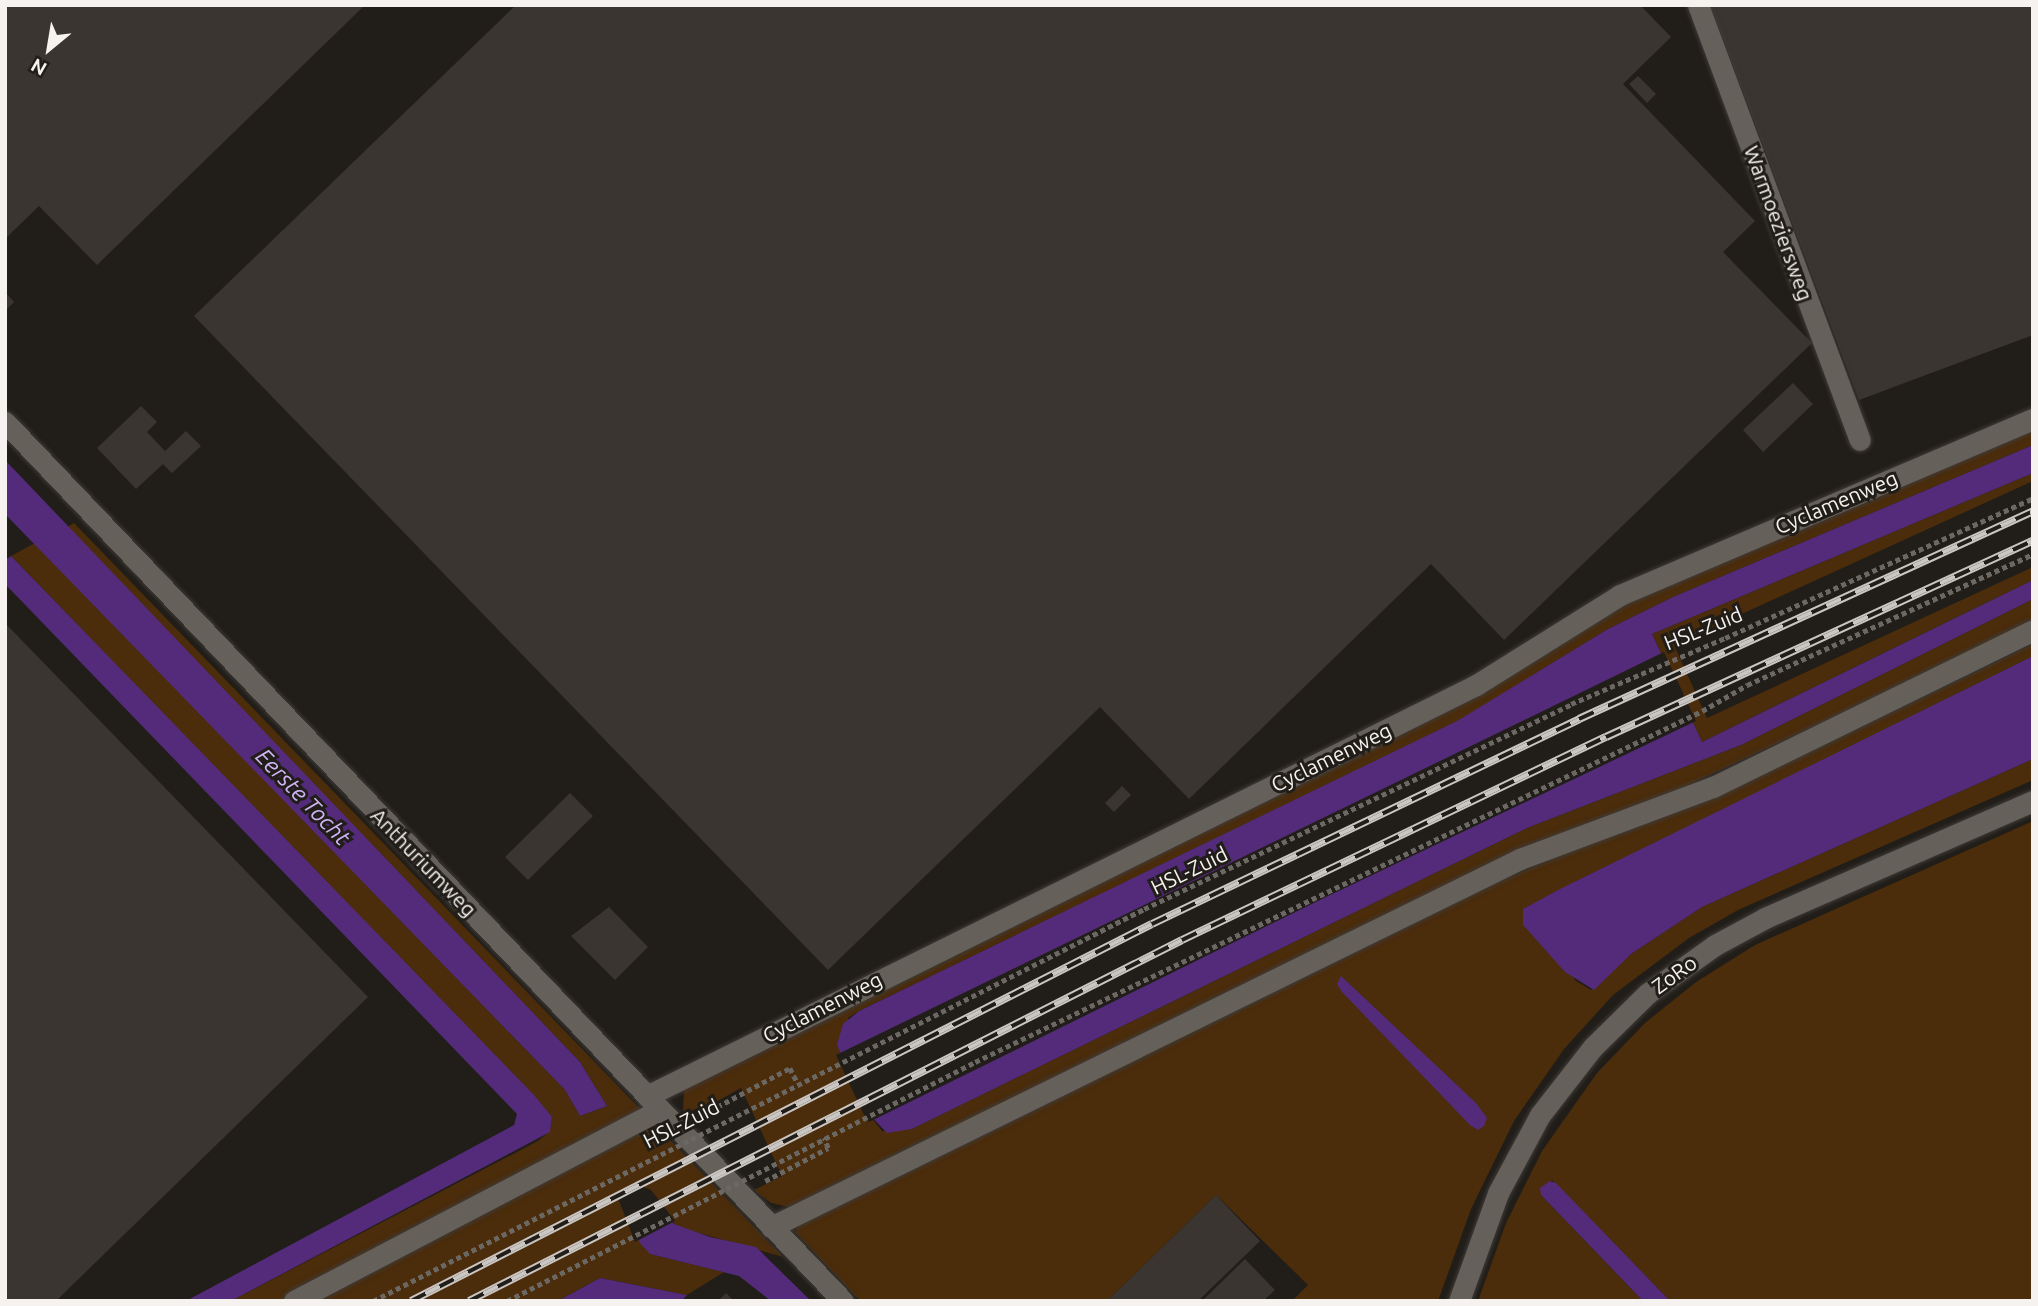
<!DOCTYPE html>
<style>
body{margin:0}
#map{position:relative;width:2038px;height:1306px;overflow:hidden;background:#211d18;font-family:Ubuntu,sans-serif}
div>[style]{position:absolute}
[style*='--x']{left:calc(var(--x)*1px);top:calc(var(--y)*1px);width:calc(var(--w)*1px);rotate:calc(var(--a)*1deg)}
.green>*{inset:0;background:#4b2c0b}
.water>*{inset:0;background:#532b7a}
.pier>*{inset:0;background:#211d18}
.building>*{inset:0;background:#3a3530}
.path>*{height:4.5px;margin-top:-2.25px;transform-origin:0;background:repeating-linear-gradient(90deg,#6b6763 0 5px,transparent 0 8.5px)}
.roads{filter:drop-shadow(0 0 2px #3e3b38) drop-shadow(0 0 2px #3e3b38)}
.minor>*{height:21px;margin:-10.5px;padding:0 10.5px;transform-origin:10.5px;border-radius:10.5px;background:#66605b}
.rail>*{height:8px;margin-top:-4px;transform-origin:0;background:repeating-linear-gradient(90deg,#211d18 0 16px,#cac6c3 0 32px);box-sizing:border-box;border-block:2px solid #cac6c3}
.path-bridge>*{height:4.5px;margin-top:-2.25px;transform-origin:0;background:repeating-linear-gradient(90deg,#6b6763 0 5px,transparent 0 8.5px)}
span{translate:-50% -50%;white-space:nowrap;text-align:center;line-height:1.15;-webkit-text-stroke:6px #211d18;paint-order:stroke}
.street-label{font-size:21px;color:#f5f2ef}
.water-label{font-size:23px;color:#d0b4f6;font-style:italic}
.frame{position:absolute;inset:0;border:7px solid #f5f2ef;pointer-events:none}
.north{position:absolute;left:14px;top:14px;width:70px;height:70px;-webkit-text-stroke:5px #211d18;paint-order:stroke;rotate:210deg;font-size:19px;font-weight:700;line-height:28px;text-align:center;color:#f5f2ef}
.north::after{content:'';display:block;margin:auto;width:24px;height:32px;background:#f5f2ef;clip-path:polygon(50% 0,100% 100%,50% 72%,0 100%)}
</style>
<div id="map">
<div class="green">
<i style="clip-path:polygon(2033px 429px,2033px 445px,1673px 597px,1608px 629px,1458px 721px,859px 1011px,848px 1018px,866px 1111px,882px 1131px,912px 1129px,1527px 828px,1741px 745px,2033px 599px,2033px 619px,1910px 681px,789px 1207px,771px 1203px,754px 1190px,782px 1176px,741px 1088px,689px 1117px,683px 1112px,684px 1088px,1614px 605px)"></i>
<i style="clip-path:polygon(2033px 473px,2033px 481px,1674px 645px,1707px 718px,2033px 567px,2033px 580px,1702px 742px,1652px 634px)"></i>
<i style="clip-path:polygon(74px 523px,589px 1056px,783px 1257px,678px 1227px,663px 1214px,650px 1254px,724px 1272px,687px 1295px,600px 1278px,558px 1301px,231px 1301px,538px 1141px,550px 1131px,552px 1117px,11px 556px,35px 543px,565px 1090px,580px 1116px,607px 1106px,580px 1062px,67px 527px)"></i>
<i style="clip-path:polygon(2033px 644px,2033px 656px,1523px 909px,1576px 981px,1591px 990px,1631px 954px,1702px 907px,2033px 759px,2033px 780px,1738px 910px,1689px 938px,1613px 995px,1564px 1049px,1514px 1121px,1471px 1209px,1438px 1301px,1292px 1301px,1308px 1285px,1216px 1195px,1107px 1301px,860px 1301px,795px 1232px,799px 1225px,1468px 896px,1573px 849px,1740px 786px)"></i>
<i style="clip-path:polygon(2033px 821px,2033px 1301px,1670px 1301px,1552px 1180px,1541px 1195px,1643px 1301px,1478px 1301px,1506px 1223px,1542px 1151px,1597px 1073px,1645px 1023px,1696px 982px,1755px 945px)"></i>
</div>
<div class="water">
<i style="clip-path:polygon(2033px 445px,2033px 473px,1652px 634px,1702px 742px,2033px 580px,2033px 599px,1741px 745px,1527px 828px,912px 1129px,887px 1133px,866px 1111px,837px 1045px,843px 1024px,859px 1011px,1457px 721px,1608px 629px,1673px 597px)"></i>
<i style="clip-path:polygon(5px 460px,580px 1062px,607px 1106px,580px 1116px,565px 1090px,5px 514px)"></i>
<i style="clip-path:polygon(11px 556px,534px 1095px,552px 1117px,550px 1132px,231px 1301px,186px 1301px,514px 1125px,517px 1114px,5px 584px,5px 560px)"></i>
<i style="clip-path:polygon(2033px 656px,2033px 759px,1702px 907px,1631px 954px,1594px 990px,1565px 972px,1523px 925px,1523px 909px,1558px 890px)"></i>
<i style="clip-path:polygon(1341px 976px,1476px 1103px,1487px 1118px,1484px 1126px,1478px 1130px,1470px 1125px,1342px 992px,1337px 984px)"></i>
<i style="clip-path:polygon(1550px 1181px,1556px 1183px,1670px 1301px,1643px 1301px,1541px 1195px,1540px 1188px)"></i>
<i style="clip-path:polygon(621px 1202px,663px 1214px,674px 1224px,710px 1237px,756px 1247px,811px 1301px,771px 1301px,739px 1276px,650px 1254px,640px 1243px)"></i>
<i style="clip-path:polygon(600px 1278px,687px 1295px,681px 1301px,558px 1301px)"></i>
</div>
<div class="pier">
<i style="clip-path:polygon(1664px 652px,1696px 721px,1326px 897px,869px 1122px,863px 1113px,836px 1055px)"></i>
<i style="clip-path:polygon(639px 1185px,651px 1190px,675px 1221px,635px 1242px,618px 1198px,622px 1191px)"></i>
</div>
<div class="building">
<i style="clip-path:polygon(5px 5px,365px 5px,97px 265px,39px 206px,5px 239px)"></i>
<i style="clip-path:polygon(516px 5px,1640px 5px,1671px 37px,1623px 84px,1755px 221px,1723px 252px,1812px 343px,1504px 640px,1431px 564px,1189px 799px,1100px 707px,828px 970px,194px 316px)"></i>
<i style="clip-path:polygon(1710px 5px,2033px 5px,2033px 335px,1859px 400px)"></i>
<i style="clip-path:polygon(1638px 76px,1656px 94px,1647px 103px,1629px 84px)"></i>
<i style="clip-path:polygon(5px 292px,14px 302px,5px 311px)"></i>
<i style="clip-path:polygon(1793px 383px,1813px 404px,1763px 452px,1743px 430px)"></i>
<i style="clip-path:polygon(141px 406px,157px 422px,147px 432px,165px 451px,186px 431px,201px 446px,172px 473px,163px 464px,136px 489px,97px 448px)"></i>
<i style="clip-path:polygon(5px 623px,368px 997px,56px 1301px,5px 1301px)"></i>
<i style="clip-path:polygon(1122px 786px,1131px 795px,1114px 812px,1105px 803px)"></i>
<i style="clip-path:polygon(570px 793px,593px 816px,528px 880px,505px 857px)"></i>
<i style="clip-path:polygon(609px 907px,648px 947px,615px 980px,571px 936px)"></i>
<i style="clip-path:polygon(1216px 1195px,1260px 1241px,1198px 1301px,1107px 1301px)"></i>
<i style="clip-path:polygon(1245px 1259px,1275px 1290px,1263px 1301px,1202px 1301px)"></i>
<i style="clip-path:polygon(726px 1293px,734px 1301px,718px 1301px)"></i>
</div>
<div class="path">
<i style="--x:1725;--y:638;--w:338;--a:-24.4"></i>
<i style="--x:1747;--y:685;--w:315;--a:-24.6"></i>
<i style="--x:702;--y:1115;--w:100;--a:-28.1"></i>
<i style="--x:790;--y:1068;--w:16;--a:63"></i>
<i style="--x:765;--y:1181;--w:71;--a:-27.6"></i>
<i style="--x:828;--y:1148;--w:11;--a:-112"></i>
</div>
<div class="roads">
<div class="minor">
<i style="--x:1698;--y:5;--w:464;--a:69.6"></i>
<i style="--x:5;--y:422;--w:1214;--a:46.37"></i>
<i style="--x:647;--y:1096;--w:925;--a:-26.37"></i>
<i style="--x:1476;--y:685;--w:170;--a:-32"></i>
<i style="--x:1620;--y:595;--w:449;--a:-23.1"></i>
<i style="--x:771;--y:1227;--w:835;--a:-26.17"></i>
<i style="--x:1520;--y:859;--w:206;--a:-20.5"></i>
<i style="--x:1713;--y:787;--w:356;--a:-26.1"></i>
<i style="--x:294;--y:1301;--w:413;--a:-27.6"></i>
<i style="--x:1459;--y:1301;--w:115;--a:-70.1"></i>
<i style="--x:1498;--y:1193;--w:89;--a:-61.7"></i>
<i style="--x:1540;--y:1115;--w:86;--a:-52.1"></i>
<i style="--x:1593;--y:1047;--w:77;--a:-44.5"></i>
<i style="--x:1648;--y:993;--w:82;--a:-35.6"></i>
<i style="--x:1715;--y:945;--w:57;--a:-28.4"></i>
<i style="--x:1765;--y:918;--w:292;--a:-23.6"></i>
</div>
</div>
<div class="rail">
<i style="--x:411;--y:1301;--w:831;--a:-26.97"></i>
<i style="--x:1152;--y:924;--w:474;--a:-25.6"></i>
<i style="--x:1579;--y:719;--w:499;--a:-24.6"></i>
<i style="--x:469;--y:1301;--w:799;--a:-26.85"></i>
<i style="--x:1182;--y:940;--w:470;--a:-25.6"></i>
<i style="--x:1606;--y:737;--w:470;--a:-24.7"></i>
</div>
<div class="path-bridge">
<i style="--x:373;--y:1301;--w:865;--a:-26.95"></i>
<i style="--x:1144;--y:909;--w:474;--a:-25.6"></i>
<i style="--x:1571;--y:704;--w:168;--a:-23.2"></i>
<i style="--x:507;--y:1301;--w:525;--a:-27.05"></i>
<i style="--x:975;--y:1062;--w:807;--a:-25.77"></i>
<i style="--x:1702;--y:711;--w:52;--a:-30"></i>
</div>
<div class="street-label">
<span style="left:1779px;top:223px;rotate:70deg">Warmoeziersweg</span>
<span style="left:1836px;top:502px;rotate:-23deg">Cyclamenweg</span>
<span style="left:1703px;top:628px;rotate:-22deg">HSL-Zuid</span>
<span style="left:1331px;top:757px;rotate:-26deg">Cyclamenweg</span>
<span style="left:424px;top:862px;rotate:46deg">Anthuriumweg</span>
<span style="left:1189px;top:870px;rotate:-26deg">HSL-Zuid</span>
<span style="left:1674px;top:974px;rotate:-36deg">ZoRo</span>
<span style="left:822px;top:1007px;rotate:-27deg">Cyclamenweg</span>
<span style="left:681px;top:1123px;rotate:-27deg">HSL-Zuid</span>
</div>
<div class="water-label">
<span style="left:303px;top:797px;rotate:46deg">Eerste Tocht</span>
</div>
<div class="frame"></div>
<div class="north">N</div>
</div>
